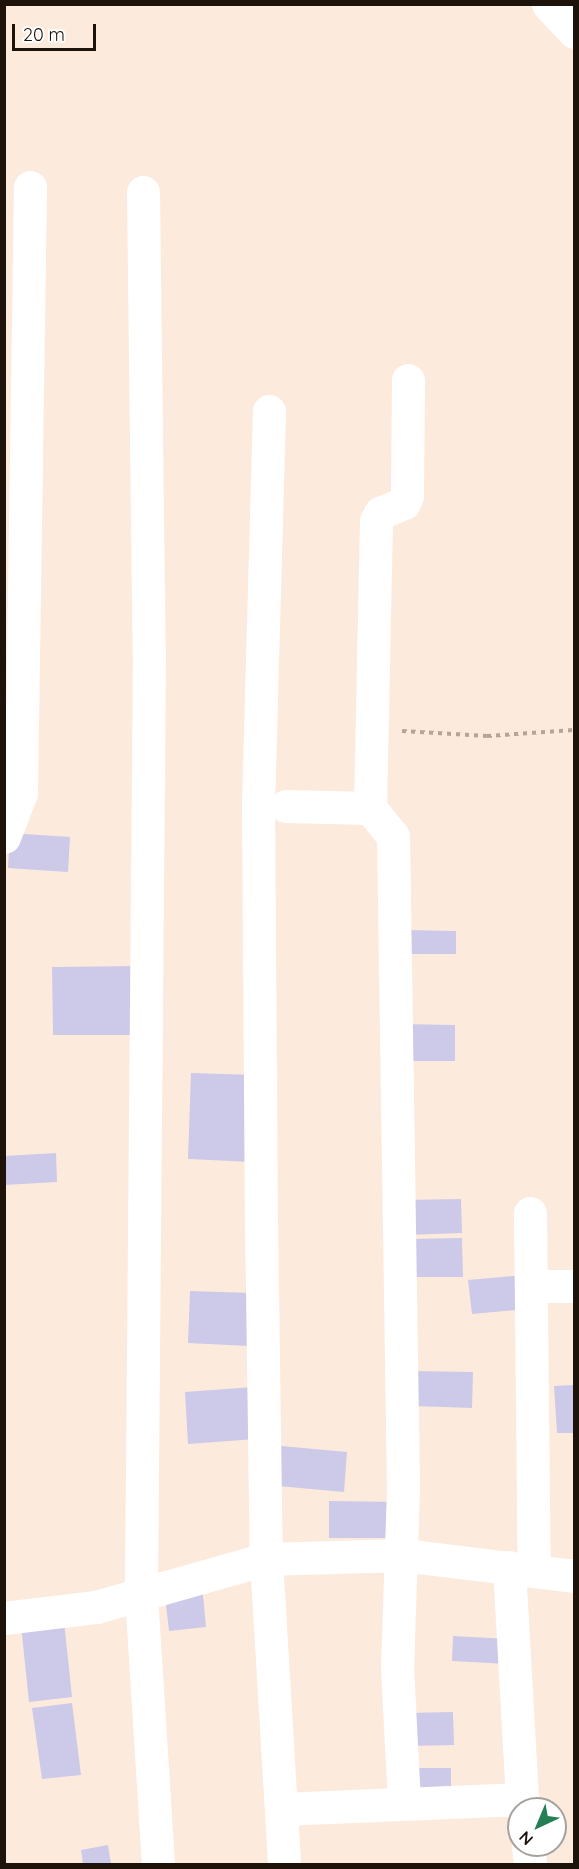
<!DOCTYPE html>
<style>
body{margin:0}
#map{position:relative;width:579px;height:1869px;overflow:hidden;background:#fcebdd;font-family:Quicksand,sans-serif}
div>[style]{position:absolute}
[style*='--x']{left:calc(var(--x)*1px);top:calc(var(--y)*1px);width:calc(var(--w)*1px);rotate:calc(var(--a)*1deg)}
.building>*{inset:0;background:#cdc9e9}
.path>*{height:4px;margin-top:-2px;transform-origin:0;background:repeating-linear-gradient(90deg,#b4a599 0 4.5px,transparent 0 9px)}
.street>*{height:33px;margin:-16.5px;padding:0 16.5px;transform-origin:16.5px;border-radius:16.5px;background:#fff}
span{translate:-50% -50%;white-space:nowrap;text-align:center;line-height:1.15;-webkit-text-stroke:5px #fff;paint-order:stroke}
.frame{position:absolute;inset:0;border:6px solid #1d130b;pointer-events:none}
.north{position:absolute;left:507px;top:1797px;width:60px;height:60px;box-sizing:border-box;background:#fff;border:2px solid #a5a19d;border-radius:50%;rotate:224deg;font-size:16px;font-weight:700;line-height:24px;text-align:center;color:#1d130b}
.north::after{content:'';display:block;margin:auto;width:21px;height:27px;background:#257f54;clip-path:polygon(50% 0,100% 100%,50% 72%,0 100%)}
.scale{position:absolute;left:12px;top:24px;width:84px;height:27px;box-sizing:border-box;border:3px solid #1d130b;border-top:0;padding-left:8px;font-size:18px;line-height:21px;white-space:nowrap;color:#1d130b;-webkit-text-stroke:4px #fff;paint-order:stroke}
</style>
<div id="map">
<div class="building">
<i style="clip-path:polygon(10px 833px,70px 837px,68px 872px,8px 868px)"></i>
<i style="clip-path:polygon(404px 930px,456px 931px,456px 954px,404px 954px)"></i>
<i style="clip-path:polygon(138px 966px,138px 1035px,53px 1035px,52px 967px)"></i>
<i style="clip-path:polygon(400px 1024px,455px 1025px,455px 1061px,399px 1061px)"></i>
<i style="clip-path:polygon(191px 1073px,256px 1075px,253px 1162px,188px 1159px)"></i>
<i style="clip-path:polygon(56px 1153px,57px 1182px,4px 1185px,4px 1156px)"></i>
<i style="clip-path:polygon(461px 1199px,462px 1233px,405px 1235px,404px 1200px)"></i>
<i style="clip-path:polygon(462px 1238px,463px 1277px,407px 1277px,407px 1239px)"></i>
<i style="clip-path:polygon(524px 1275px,527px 1309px,472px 1314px,468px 1280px)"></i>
<i style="clip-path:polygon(190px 1291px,251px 1293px,249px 1346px,188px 1343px)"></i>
<i style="clip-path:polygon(413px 1371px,473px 1372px,472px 1408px,412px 1406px)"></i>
<i style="clip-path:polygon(574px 1385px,574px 1433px,557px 1433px,554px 1386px)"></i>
<i style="clip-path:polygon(253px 1387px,257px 1439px,188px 1444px,185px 1392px)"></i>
<i style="clip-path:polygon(281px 1446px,347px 1452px,344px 1492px,278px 1486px)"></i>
<i style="clip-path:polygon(329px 1501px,400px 1502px,400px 1538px,329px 1538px)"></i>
<i style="clip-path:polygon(202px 1584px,206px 1627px,169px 1631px,164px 1587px)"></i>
<i style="clip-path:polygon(64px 1621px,72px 1697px,29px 1702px,21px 1625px)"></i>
<i style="clip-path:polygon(453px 1636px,509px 1639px,507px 1664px,452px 1661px)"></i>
<i style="clip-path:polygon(72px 1703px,81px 1775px,42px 1779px,32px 1708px)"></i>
<i style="clip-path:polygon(453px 1712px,454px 1745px,409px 1746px,407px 1713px)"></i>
<i style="clip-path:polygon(408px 1768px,451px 1768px,451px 1797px,408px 1798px)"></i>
<i style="clip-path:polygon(108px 1845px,111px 1864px,83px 1864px,81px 1850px)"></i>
</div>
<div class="path">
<i style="--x:402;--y:731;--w:85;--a:3.4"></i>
<i style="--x:487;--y:736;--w:87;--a:-3.9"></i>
</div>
<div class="street">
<i style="--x:548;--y:4;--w:38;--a:47"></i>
<i style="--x:143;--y:192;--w:460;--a:89.3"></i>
<i style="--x:149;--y:652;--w:942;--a:90.49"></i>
<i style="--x:141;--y:1594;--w:271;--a:86.4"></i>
<i style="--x:269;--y:411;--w:391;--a:91.6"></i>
<i style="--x:258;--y:802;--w:415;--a:89.6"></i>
<i style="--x:261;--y:1217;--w:342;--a:89.2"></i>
<i style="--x:266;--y:1559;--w:306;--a:86.6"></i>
<i style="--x:286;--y:806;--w:84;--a:1.4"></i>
<i style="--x:370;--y:808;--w:36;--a:51"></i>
<i style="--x:393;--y:836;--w:652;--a:89.12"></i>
<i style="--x:403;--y:1488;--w:180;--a:91.9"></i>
<i style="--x:397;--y:1668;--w:135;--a:87"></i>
<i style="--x:370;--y:808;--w:287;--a:-88.8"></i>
<i style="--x:376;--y:521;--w:9;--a:-63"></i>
<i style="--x:380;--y:513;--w:26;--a:-23"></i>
<i style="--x:404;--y:503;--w:9;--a:-69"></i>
<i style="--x:407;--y:495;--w:115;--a:-89.5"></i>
<i style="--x:4;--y:837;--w:47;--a:-68.9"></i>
<i style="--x:21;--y:793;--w:606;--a:-89.15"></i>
<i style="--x:530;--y:1213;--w:358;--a:89.4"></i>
<i style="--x:532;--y:1286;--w:42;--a:0"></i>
<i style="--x:509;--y:1567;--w:232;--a:86.8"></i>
<i style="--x:4;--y:1618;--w:93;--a:-6.8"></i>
<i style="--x:96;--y:1607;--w:177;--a:-15.8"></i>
<i style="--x:266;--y:1559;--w:137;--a:-1.7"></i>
<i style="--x:403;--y:1555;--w:172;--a:7"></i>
<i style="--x:281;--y:1809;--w:241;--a:-2.4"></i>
<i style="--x:522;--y:1799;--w:10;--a:84"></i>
<i style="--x:528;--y:1845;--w:19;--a:84"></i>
</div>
<div class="frame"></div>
<div class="north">N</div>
<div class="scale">20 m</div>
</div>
